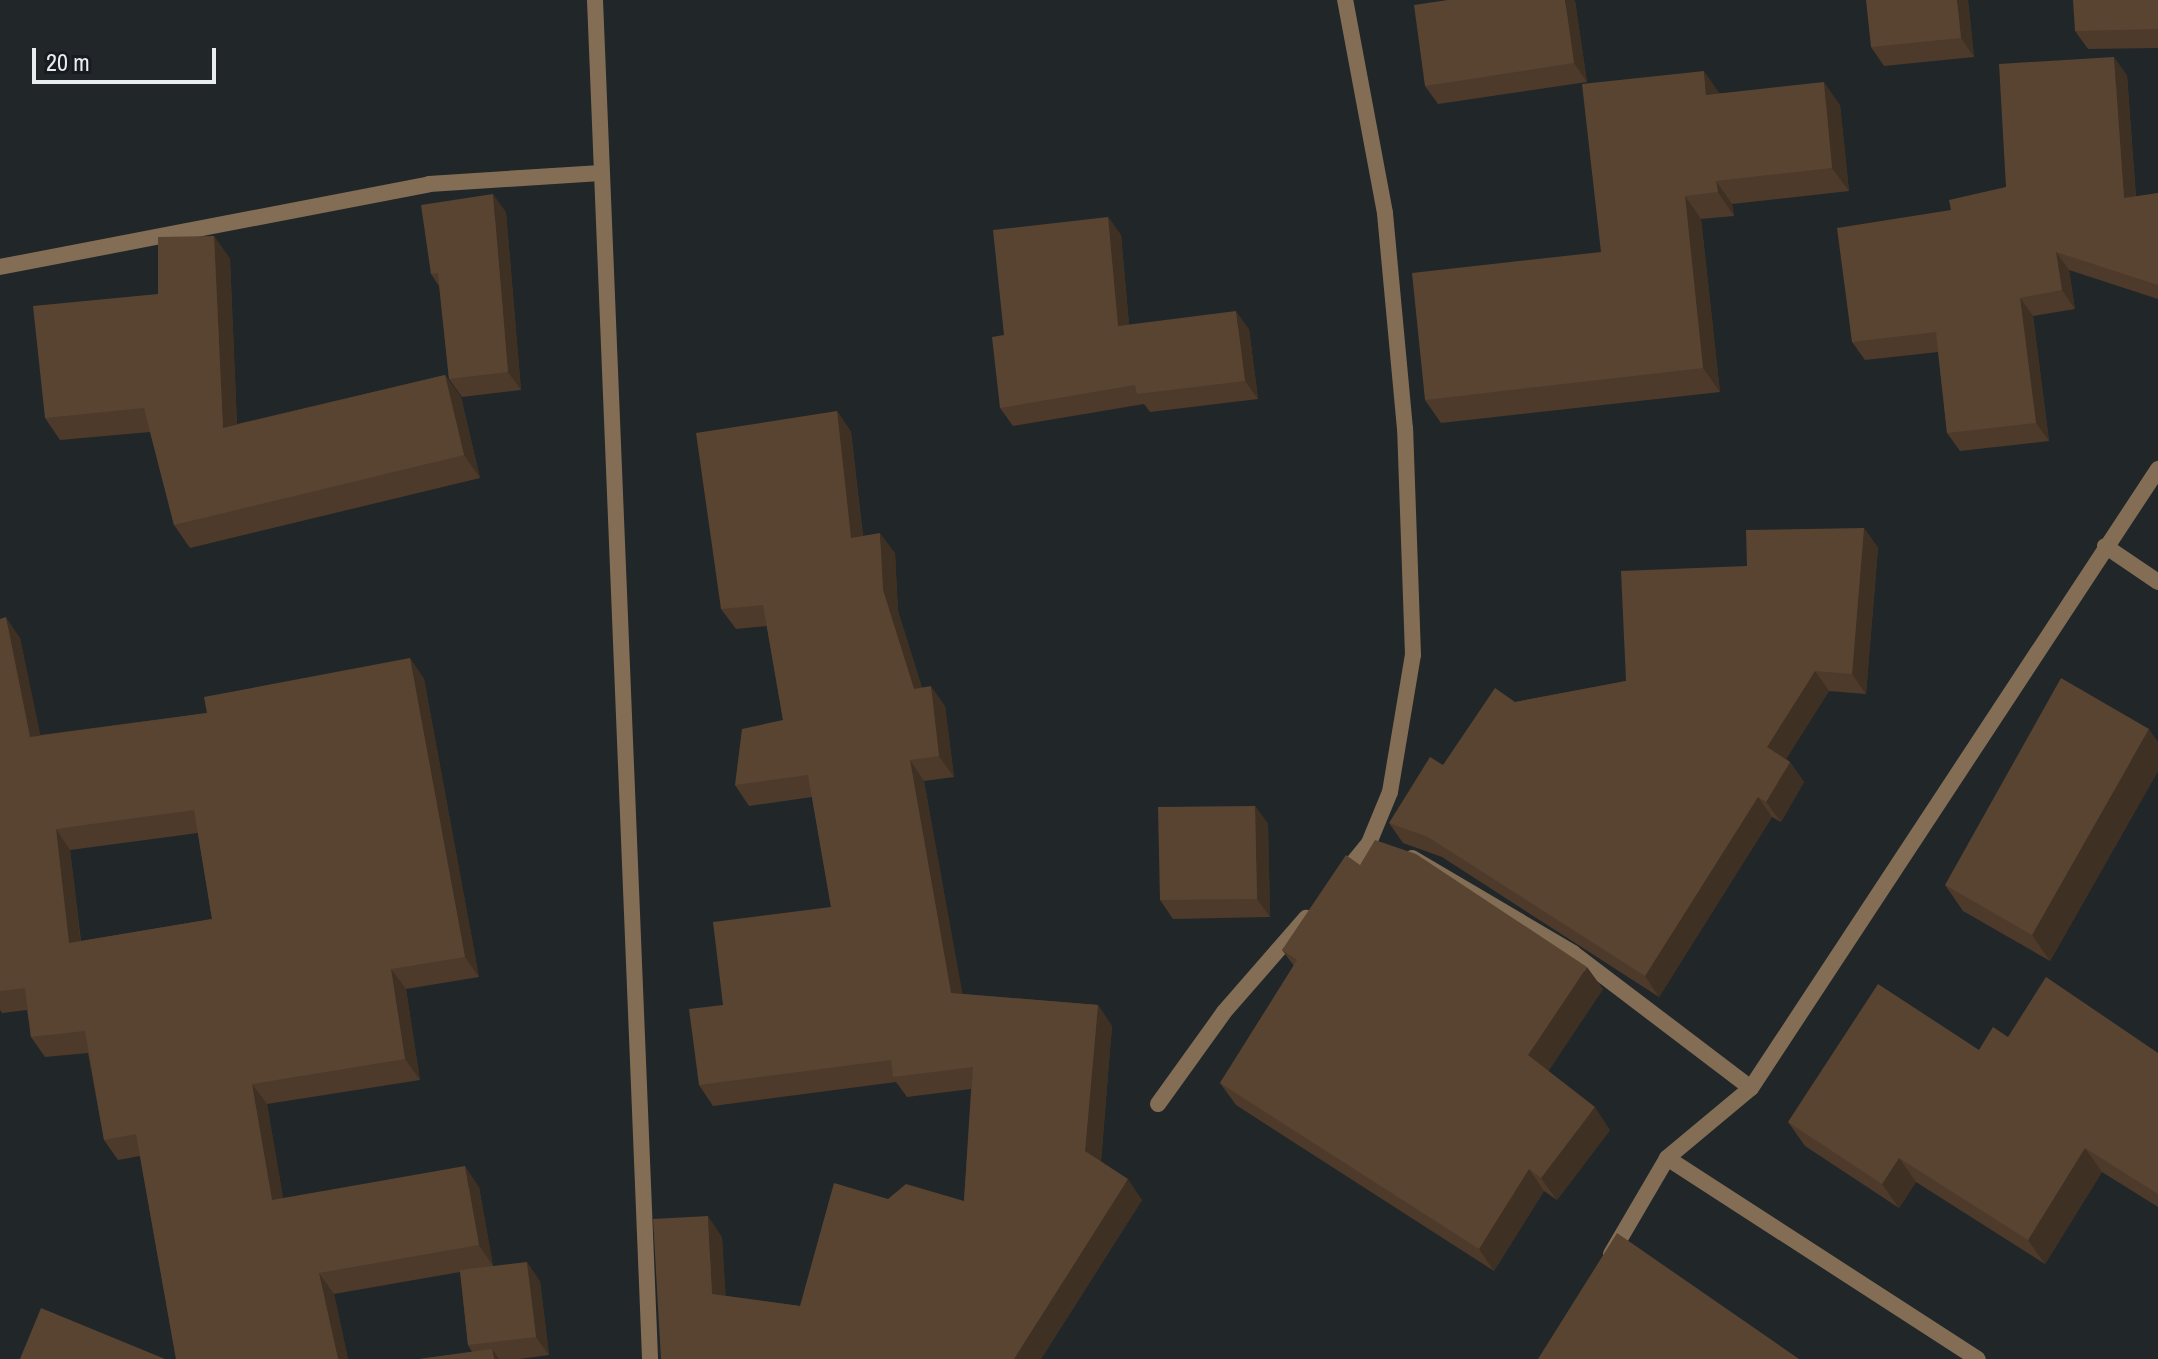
<!DOCTYPE html>
<style>
body{margin:0}
#map{position:relative;width:2158px;height:1359px;overflow:hidden;background:#212629;font-family:"Archivo Narrow",sans-serif}
div>[style]{position:absolute}
[style*='--x']{left:calc(var(--x)*1px);top:calc(var(--y)*1px);width:calc(var(--w)*1px);rotate:calc(var(--a)*1deg)}
.minor>*{height:16px;margin:-8px;padding:0 8px;transform-origin:8px;border-radius:8px;background:#836e55}
.wall>*{inset:0;background:#4d3a2b}
.shaded-wall>*{inset:0;background:#3e3023}
.building>*{inset:0;background:#594432}
span{translate:-50% -50%;white-space:nowrap;text-align:center;line-height:1.15;-webkit-text-stroke:6px #181c20;paint-order:stroke}
.scale{position:absolute;left:32px;top:48px;width:184px;height:36px;box-sizing:border-box;border:4px solid #eaedf0;border-top:0;padding-left:10px;font-size:24px;line-height:28px;white-space:nowrap;color:#eaedf0;-webkit-text-stroke:6px #181c20;paint-order:stroke}
</style>
<div id="map">
<div class="minor">
<i style="--x:595;--y:0;--w:1360;--a:87.68"></i>
<i style="--x:0;--y:267;--w:437;--a:-10.9"></i>
<i style="--x:429;--y:184;--w:168;--a:-3.7"></i>
<i style="--x:2105;--y:546;--w:64;--a:34.2"></i>
<i style="--x:1412;--y:858;--w:187;--a:30.5"></i>
<i style="--x:1573;--y:953;--w:223;--a:37.2"></i>
<i style="--x:1342;--y:876;--w:43;--a:-50.7"></i>
<i style="--x:1369;--y:843;--w:55;--a:-67.6"></i>
<i style="--x:1390;--y:792;--w:139;--a:-80.5"></i>
<i style="--x:1413;--y:655;--w:226;--a:-92"></i>
<i style="--x:1405;--y:429;--w:217;--a:-95.3"></i>
<i style="--x:1385;--y:213;--w:217;--a:-100.6"></i>
<i style="--x:1158;--y:1104;--w:113;--a:-54.3"></i>
<i style="--x:1224;--y:1012;--w:125;--a:-48.9"></i>
<i style="--x:1667;--y:1158;--w:370;--a:32.9"></i>
<i style="--x:1611;--y:1254;--w:111;--a:-59.7"></i>
<i style="--x:1667;--y:1158;--w:109;--a:-39.8"></i>
<i style="--x:1751;--y:1088;--w:741;--a:-56.67"></i>
</div>
<div class="wall">
<i style="clip-path:polygon(1968px 0,1974px 57px,1884px 66px,1871px 47px)"></i>
<i style="clip-path:polygon(2158px 0,2158px 48px,2088px 49px,2075px 31px)"></i>
<i style="clip-path:polygon(1575px 1px,1587px 82px,1438px 104px,1425px 86px)"></i>
<i style="clip-path:polygon(2127px 75px,2136px 197px,2158px 193px,2158px 299px,2069px 270px,2075px 309px,2033px 316px,2049px 441px,1960px 451px,1947px 433px,1938px 352px,1865px 360px,1852px 342px,1951px 210px,2006px 187px)"></i>
<i style="clip-path:polygon(1719px 93px,1840px 105px,1849px 191px,1732px 204px,1734px 216px,1701px 219px,1720px 392px,1441px 423px,1425px 400px,1601px 252px)"></i>
<i style="clip-path:polygon(506px 212px,521px 390px,462px 397px,449px 379px,439px 286px,431px 274px)"></i>
<i style="clip-path:polygon(1108px 217px,1121px 235px,1129px 325px,1249px 329px,1258px 399px,1150px 412px,1144px 404px,1013px 426px,1000px 408px,1004px 335px)"></i>
<i style="clip-path:polygon(214px 236px,230px 259px,237px 424px,445px 375px,461px 397px,480px 478px,190px 548px,174px 525px,150px 432px,60px 440px,45px 418px,158px 294px)"></i>
<i style="clip-path:polygon(837px 411px,851px 432px,863px 536px,895px 553px,898px 611px,922px 688px,945px 706px,954px 777px,924px 781px,962px 994px,1098px 1005px,1112px 1026px,1101px 1161px,1142px 1200px,1041px 1359px,661px 1359px,722px 1237px,725px 1296px,800px 1306px,888px 1199px,964px 1201px,971px 1089px,907px 1097px,896px 1082px,713px 1106px,699px 1085px,723px 1005px,831px 907px,812px 797px,749px 806px,735px 785px,783px 720px,767px 626px,736px 629px,721px 609px)"></i>
<i style="clip-path:polygon(1864px 528px,1878px 548px,1866px 694px,1829px 691px,1786px 759px,1790px 762px,1804px 782px,1781px 822px,1772px 817px,1659px 997px,1442px 857px,1403px 843px,1389px 823px,1443px 765px,1515px 702px,1626px 681px,1747px 566px)"></i>
<i style="clip-path:polygon(evenodd,0 619px,20px 638px,40px 735px,207px 713px,410px 658px,424px 679px,479px 977px,406px 989px,420px 1080px,267px 1104px,283px 1198px,479px 1187px,493px 1266px,540px 1281px,549px 1355px,519px 1359px,419px 1359px,472px 1352px,468px 1345px,460px 1272px,334px 1294px,348px 1359px,176px 1359px,140px 1156px,118px 1160px,104px 1140px,88px 1053px,45px 1057px,31px 1037px,27px 1010px,2px 1013px,0 1010px,0 619px,198px 833px,212px 919px,81px 941px,70px 850px,198px 833px)"></i>
<i style="clip-path:polygon(2158px 742px,2158px 771px,2050px 961px,1963px 911px,1945px 885px)"></i>
<i style="clip-path:polygon(1255px 806px,1268px 824px,1270px 917px,1173px 919px,1160px 900px)"></i>
<i style="clip-path:polygon(1360px 865px,1603px 989px,1548px 1071px,1610px 1130px,1557px 1200px,1544px 1191px,1494px 1271px,1236px 1105px,1220px 1083px,1294px 966px,1282px 950px)"></i>
<i style="clip-path:polygon(2008px 1037px,2158px 1053px,2158px 1207px,2102px 1172px,2045px 1264px,1916px 1182px,1899px 1208px,1805px 1146px,1788px 1122px,1979px 1050px)"></i>
</div>
<div class="shaded-wall">
<i style="clip-path:polygon(1565px 0,1574px 0,1575px 1px,1587px 82px,1574px 63px)"></i>
<i style="clip-path:polygon(1957px 0,1968px 0,1974px 57px,1961px 38px)"></i>
<i style="clip-path:polygon(2114px 57px,2127px 75px,2137px 217px,2124px 198px)"></i>
<i style="clip-path:polygon(1704px 71px,1720px 94px,1706px 95px)"></i>
<i style="clip-path:polygon(1824px 82px,1840px 105px,1849px 191px,1832px 168px)"></i>
<i style="clip-path:polygon(1716px 181px,1732px 204px,1734px 216px,1718px 192px)"></i>
<i style="clip-path:polygon(493px 194px,506px 212px,521px 390px,508px 372px)"></i>
<i style="clip-path:polygon(1685px 196px,1701px 219px,1720px 392px,1703px 368px)"></i>
<i style="clip-path:polygon(1108px 217px,1121px 235px,1131px 345px,1118px 326px)"></i>
<i style="clip-path:polygon(214px 236px,230px 259px,238px 451px,223px 428px)"></i>
<i style="clip-path:polygon(2056px 252px,2069px 270px,2075px 309px,2062px 290px)"></i>
<i style="clip-path:polygon(2020px 298px,2033px 316px,2049px 441px,2036px 423px)"></i>
<i style="clip-path:polygon(1236px 311px,1249px 329px,1258px 399px,1245px 381px)"></i>
<i style="clip-path:polygon(445px 375px,461px 397px,480px 478px,464px 455px)"></i>
<i style="clip-path:polygon(837px 411px,851px 432px,865px 558px,851px 538px)"></i>
<i style="clip-path:polygon(1864px 528px,1878px 548px,1866px 694px,1852px 674px)"></i>
<i style="clip-path:polygon(880px 533px,895px 553px,898px 611px,929px 710px,914px 689px,883px 590px)"></i>
<i style="clip-path:polygon(6px 617px,20px 638px,45px 757px,30px 737px)"></i>
<i style="clip-path:polygon(410px 658px,424px 679px,479px 977px,465px 957px)"></i>
<i style="clip-path:polygon(1815px 671px,1829px 691px,1781px 767px,1767px 747px)"></i>
<i style="clip-path:polygon(931px 686px,945px 706px,954px 777px,939px 756px)"></i>
<i style="clip-path:polygon(2149px 729px,2158px 742px,2158px 771px,2050px 961px,2032px 935px)"></i>
<i style="clip-path:polygon(910px 760px,924px 781px,966px 1013px,951px 993px)"></i>
<i style="clip-path:polygon(1790px 762px,1804px 782px,1781px 822px,1766px 802px)"></i>
<i style="clip-path:polygon(1758px 797px,1772px 817px,1659px 997px,1645px 976px)"></i>
<i style="clip-path:polygon(1255px 806px,1268px 824px,1270px 917px,1257px 899px)"></i>
<i style="clip-path:polygon(56px 829px,70px 850px,83px 964px,69px 943px)"></i>
<i style="clip-path:polygon(1587px 967px,1603px 989px,1544px 1078px,1528px 1055px)"></i>
<i style="clip-path:polygon(391px 969px,406px 989px,420px 1080px,405px 1059px)"></i>
<i style="clip-path:polygon(1098px 1005px,1112px 1026px,1100px 1172px,1085px 1151px)"></i>
<i style="clip-path:polygon(252px 1084px,267px 1104px,287px 1220px,272px 1200px)"></i>
<i style="clip-path:polygon(1595px 1107px,1610px 1130px,1557px 1200px,1541px 1178px)"></i>
<i style="clip-path:polygon(2085px 1148px,2102px 1172px,2045px 1264px,2028px 1240px)"></i>
<i style="clip-path:polygon(1899px 1158px,1916px 1182px,1899px 1208px,1882px 1184px)"></i>
<i style="clip-path:polygon(465px 1166px,479px 1187px,493px 1266px,479px 1245px)"></i>
<i style="clip-path:polygon(1529px 1169px,1544px 1191px,1494px 1271px,1479px 1249px)"></i>
<i style="clip-path:polygon(1128px 1179px,1142px 1200px,1041px 1359px,1014px 1359px)"></i>
<i style="clip-path:polygon(708px 1216px,722px 1237px,727px 1314px,712px 1294px)"></i>
<i style="clip-path:polygon(527px 1262px,540px 1281px,549px 1355px,536px 1337px)"></i>
<i style="clip-path:polygon(319px 1273px,334px 1294px,348px 1359px,338px 1359px)"></i>
<i style="clip-path:polygon(492px 1349px,499px 1359px,494px 1359px)"></i>
</div>
<div class="building">
<i style="clip-path:polygon(1448px 0,1565px 0,1574px 63px,1425px 86px,1414px 5px)"></i>
<i style="clip-path:polygon(1866px 0,1957px 0,1961px 38px,1871px 47px)"></i>
<i style="clip-path:polygon(2073px 0,2158px 0,2158px 29px,2075px 31px)"></i>
<i style="clip-path:polygon(2114px 57px,2124px 198px,2158px 193px,2158px 285px,2056px 252px,2062px 290px,2020px 298px,2036px 423px,1947px 433px,1936px 332px,1852px 342px,1837px 228px,1951px 210px,1949px 200px,2006px 187px,1999px 64px)"></i>
<i style="clip-path:polygon(1704px 71px,1706px 95px,1824px 82px,1832px 168px,1716px 181px,1718px 192px,1685px 196px,1703px 368px,1425px 400px,1412px 273px,1601px 252px,1582px 84px)"></i>
<i style="clip-path:polygon(493px 194px,508px 372px,449px 379px,438px 273px,431px 274px,421px 205px)"></i>
<i style="clip-path:polygon(1108px 217px,1118px 326px,1236px 311px,1245px 381px,1137px 394px,1135px 385px,1000px 408px,992px 337px,1004px 335px,993px 230px)"></i>
<i style="clip-path:polygon(214px 236px,223px 428px,445px 375px,464px 455px,174px 525px,144px 408px,45px 418px,33px 306px,158px 294px,158px 237px)"></i>
<i style="clip-path:polygon(837px 411px,851px 538px,880px 533px,883px 590px,914px 689px,931px 686px,939px 756px,910px 760px,951px 993px,1098px 1005px,1085px 1151px,1128px 1179px,1014px 1359px,661px 1359px,653px 1219px,708px 1216px,712px 1294px,800px 1306px,834px 1183px,888px 1199px,906px 1184px,964px 1201px,973px 1067px,893px 1077px,891px 1060px,699px 1085px,689px 1009px,723px 1005px,713px 922px,831px 907px,808px 775px,735px 785px,742px 729px,783px 720px,763px 605px,721px 609px,696px 433px)"></i>
<i style="clip-path:polygon(1864px 528px,1852px 674px,1815px 671px,1767px 747px,1790px 762px,1766px 802px,1758px 797px,1645px 976px,1428px 837px,1389px 823px,1430px 757px,1443px 765px,1495px 688px,1515px 702px,1626px 681px,1621px 571px,1747px 566px,1746px 530px)"></i>
<i style="clip-path:polygon(evenodd,6px 617px,30px 737px,207px 713px,204px 697px,410px 658px,465px 957px,391px 969px,405px 1059px,252px 1084px,272px 1200px,465px 1166px,479px 1245px,319px 1273px,338px 1359px,176px 1359px,136px 1134px,104px 1140px,85px 1031px,31px 1037px,25px 988px,0 991px,0 619px,6px 617px,194px 810px,212px 919px,69px 943px,56px 829px,194px 810px)"></i>
<i style="clip-path:polygon(2061px 678px,2149px 729px,2032px 935px,1945px 885px)"></i>
<i style="clip-path:polygon(1255px 806px,1257px 899px,1160px 900px,1158px 807px)"></i>
<i style="clip-path:polygon(1375px 840px,1416px 854px,1587px 967px,1528px 1055px,1595px 1107px,1541px 1178px,1529px 1169px,1479px 1249px,1220px 1083px,1297px 960px,1282px 950px,1346px 855px,1360px 865px)"></i>
<i style="clip-path:polygon(2046px 977px,2158px 1053px,2158px 1194px,2085px 1148px,2028px 1240px,1899px 1158px,1882px 1184px,1788px 1122px,1878px 984px,1979px 1050px,1993px 1027px,2008px 1037px)"></i>
<i style="clip-path:polygon(1617px 1233px,1799px 1359px,1538px 1359px)"></i>
<i style="clip-path:polygon(527px 1262px,536px 1337px,468px 1345px,460px 1270px)"></i>
<i style="clip-path:polygon(41px 1308px,165px 1359px,20px 1359px)"></i>
<i style="clip-path:polygon(492px 1349px,494px 1359px,419px 1359px)"></i>
</div>
<div class="scale">20 m</div>
</div>
